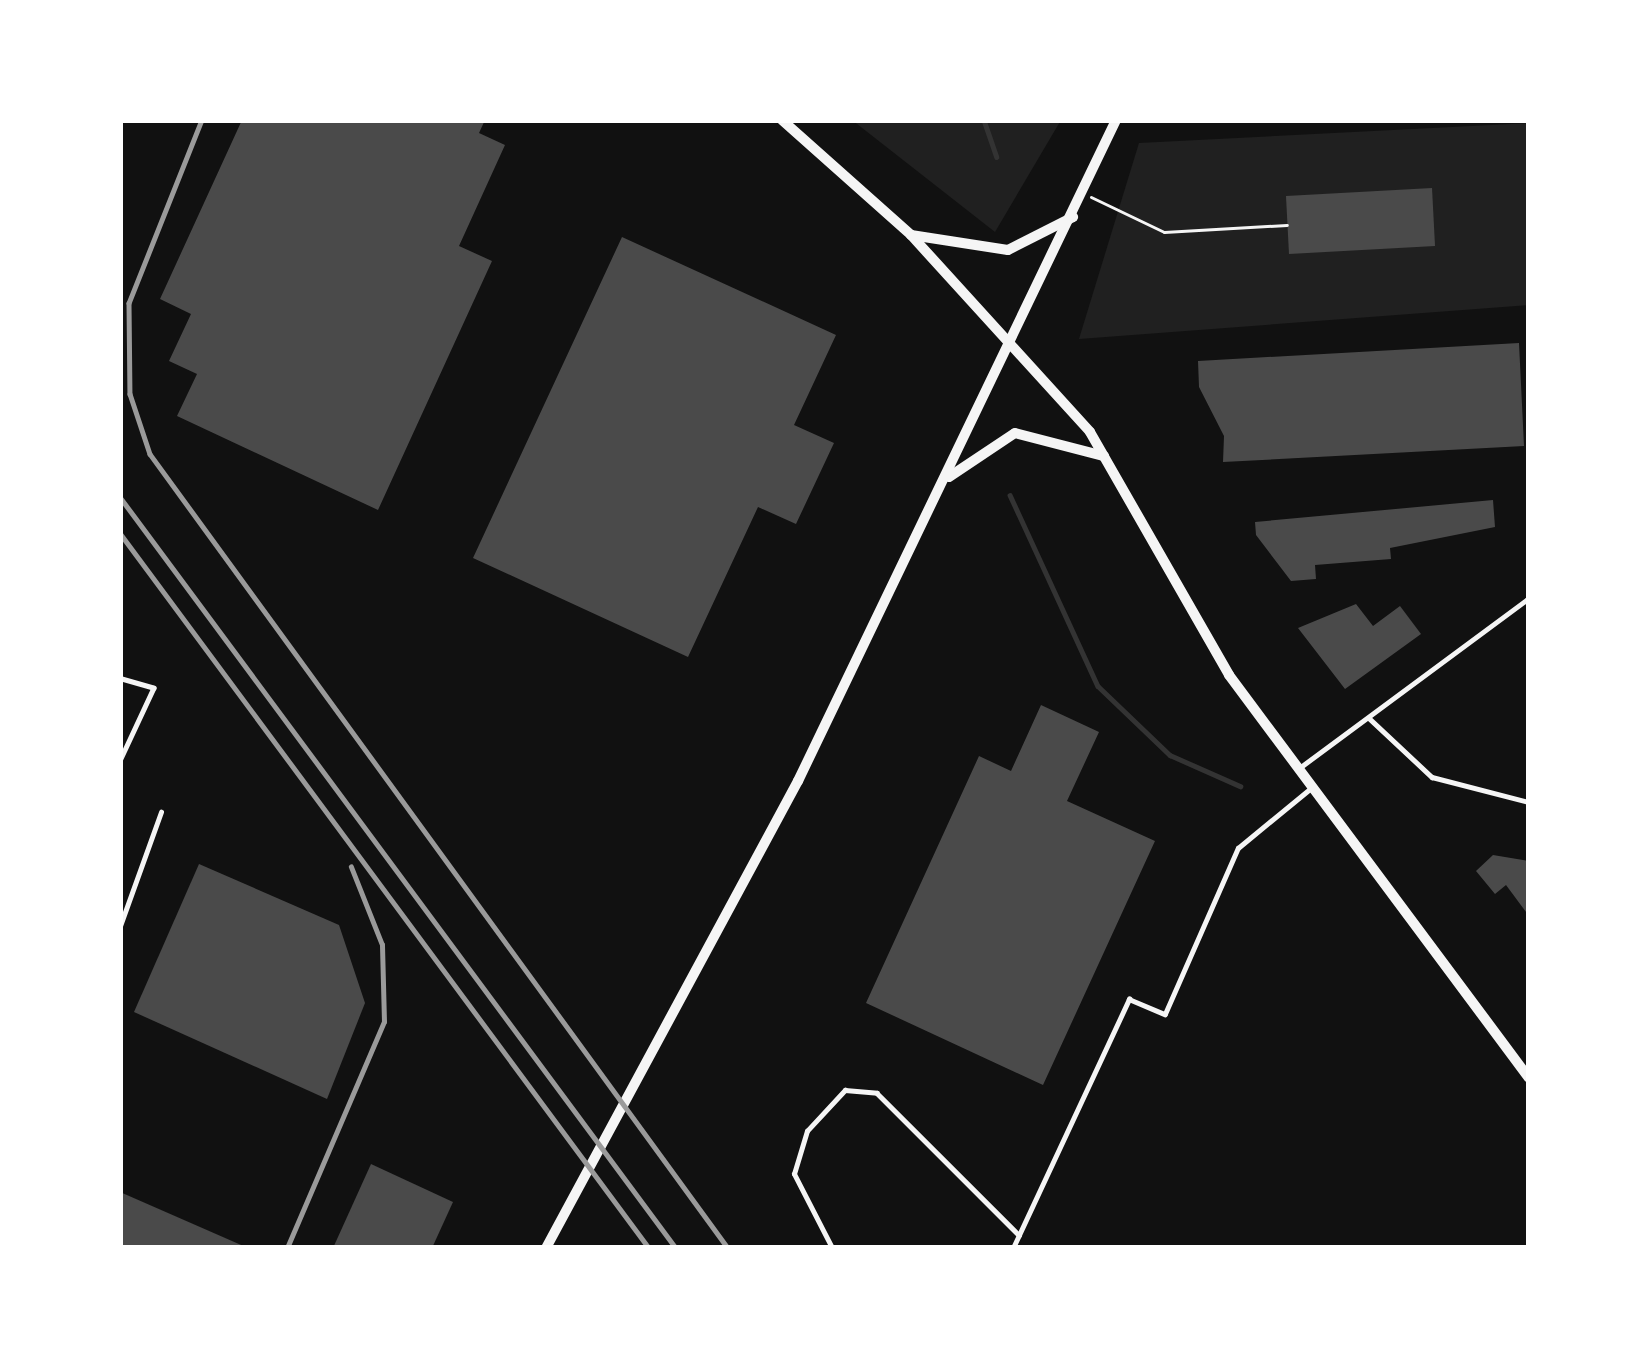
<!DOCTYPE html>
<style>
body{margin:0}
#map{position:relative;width:1649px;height:1368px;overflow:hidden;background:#111;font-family:"Playfair Display",serif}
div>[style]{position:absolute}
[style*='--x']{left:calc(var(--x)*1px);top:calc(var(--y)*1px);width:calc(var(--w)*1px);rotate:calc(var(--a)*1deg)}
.green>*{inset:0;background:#202020}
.stream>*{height:4.5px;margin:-2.25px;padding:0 2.25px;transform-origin:2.25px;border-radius:2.25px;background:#333}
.building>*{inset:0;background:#4a4a4a}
.path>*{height:3px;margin:-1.5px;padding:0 1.5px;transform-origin:1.5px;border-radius:1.5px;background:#f5f5f5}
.service>*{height:4.5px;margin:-2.25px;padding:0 2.25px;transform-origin:2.25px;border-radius:2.25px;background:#f5f5f5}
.tertiary>*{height:10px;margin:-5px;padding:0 5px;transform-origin:5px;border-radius:5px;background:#f5f5f5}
.rail>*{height:4.5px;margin:-2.25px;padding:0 2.25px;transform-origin:2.25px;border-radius:2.25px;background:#9a9a9a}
span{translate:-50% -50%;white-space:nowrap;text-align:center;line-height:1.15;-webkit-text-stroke:12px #fff;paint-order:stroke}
.frame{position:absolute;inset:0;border:123px solid #fff;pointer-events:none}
</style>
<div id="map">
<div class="green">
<i style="clip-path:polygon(852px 120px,1061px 120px,995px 232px)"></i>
<i style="clip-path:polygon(1529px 123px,1529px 305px,1079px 339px,1139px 143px)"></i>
</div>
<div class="stream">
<i style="--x:984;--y:120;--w:39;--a:71"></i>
<i style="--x:1010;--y:495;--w:210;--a:65.3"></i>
<i style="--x:1098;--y:686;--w:100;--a:43.8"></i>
<i style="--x:1170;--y:755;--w:77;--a:23.9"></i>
</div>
<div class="building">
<i style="clip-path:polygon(242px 120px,485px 120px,479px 133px,505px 145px,459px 246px,492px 261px,378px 510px,177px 416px,197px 374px,169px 361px,191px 314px,160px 299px)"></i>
<i style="clip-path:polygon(1432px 188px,1435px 246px,1289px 254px,1286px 196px)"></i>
<i style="clip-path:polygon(622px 237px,836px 335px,794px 425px,834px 443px,796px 524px,758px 507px,688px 657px,473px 558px)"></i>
<i style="clip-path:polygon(1519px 343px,1524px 446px,1223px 462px,1224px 436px,1199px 387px,1198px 361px)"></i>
<i style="clip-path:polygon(1493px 500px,1495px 527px,1390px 548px,1391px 559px,1315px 565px,1316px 579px,1291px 581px,1256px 535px,1255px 522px)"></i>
<i style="clip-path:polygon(1356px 604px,1373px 626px,1400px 606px,1421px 634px,1345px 689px,1298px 628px)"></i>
<i style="clip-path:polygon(1041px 705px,1099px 732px,1067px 801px,1155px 841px,1043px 1085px,866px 1003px,979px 756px,1011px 771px)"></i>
<i style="clip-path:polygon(1493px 855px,1529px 861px,1529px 916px,1506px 885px,1495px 894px,1476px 871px)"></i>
<i style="clip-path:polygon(199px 864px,339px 925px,365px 1003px,327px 1099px,134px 1012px)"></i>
<i style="clip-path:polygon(371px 1164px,453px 1202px,432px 1248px,333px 1248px)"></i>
<i style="clip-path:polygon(120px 1192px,248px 1248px,120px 1248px)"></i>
</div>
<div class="path">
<i style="--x:1091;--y:197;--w:81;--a:25.6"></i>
<i style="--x:1164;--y:232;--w:123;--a:-3.3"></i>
</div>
<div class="service">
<i style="--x:120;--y:678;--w:35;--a:16"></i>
<i style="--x:154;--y:688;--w:81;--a:115"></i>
<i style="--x:1370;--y:719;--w:85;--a:43.1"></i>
<i style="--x:1432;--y:777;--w:100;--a:14.5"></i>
<i style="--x:1302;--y:766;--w:282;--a:-36.5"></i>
<i style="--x:120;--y:926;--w:121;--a:-70.2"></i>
<i style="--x:832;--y:1248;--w:83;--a:-117.2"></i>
<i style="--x:794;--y:1174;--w:45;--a:-73.2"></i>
<i style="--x:807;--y:1131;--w:56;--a:-47.2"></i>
<i style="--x:845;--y:1090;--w:32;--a:5"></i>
<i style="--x:877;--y:1093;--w:201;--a:45"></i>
<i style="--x:1013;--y:1248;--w:275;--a:-65"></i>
<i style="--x:1129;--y:999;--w:39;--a:23"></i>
<i style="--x:1165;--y:1014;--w:181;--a:-66.3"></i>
<i style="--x:1238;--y:848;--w:94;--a:-39.4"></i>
<i style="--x:1528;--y:1248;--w:1;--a:-45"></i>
</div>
<div class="tertiary">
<i style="--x:782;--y:120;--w:173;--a:41.7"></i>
<i style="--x:911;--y:235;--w:266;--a:47.7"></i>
<i style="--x:1090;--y:432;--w:280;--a:60.2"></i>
<i style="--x:1229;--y:675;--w:502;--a:53.34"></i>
<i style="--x:911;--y:235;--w:98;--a:8.8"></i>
<i style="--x:1008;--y:250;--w:73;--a:-26.9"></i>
<i style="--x:949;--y:477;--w:79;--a:-33.7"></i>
<i style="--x:1015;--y:433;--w:92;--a:14.5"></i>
<i style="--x:546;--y:1248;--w:531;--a:-61.65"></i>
<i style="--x:798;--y:781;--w:734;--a:-64.31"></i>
</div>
<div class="rail">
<i style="--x:202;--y:120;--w:197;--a:111.7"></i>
<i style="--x:129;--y:303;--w:91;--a:89.4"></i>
<i style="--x:130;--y:394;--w:63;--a:71.6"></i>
<i style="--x:150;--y:454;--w:982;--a:53.95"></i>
<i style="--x:120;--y:497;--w:934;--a:53.49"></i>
<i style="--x:120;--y:533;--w:889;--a:53.5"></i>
<i style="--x:287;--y:1248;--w:246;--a:-66.8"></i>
<i style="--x:384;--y:1022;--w:77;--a:-91.5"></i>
<i style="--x:382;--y:945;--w:84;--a:-111.7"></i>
</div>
<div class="frame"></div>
</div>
